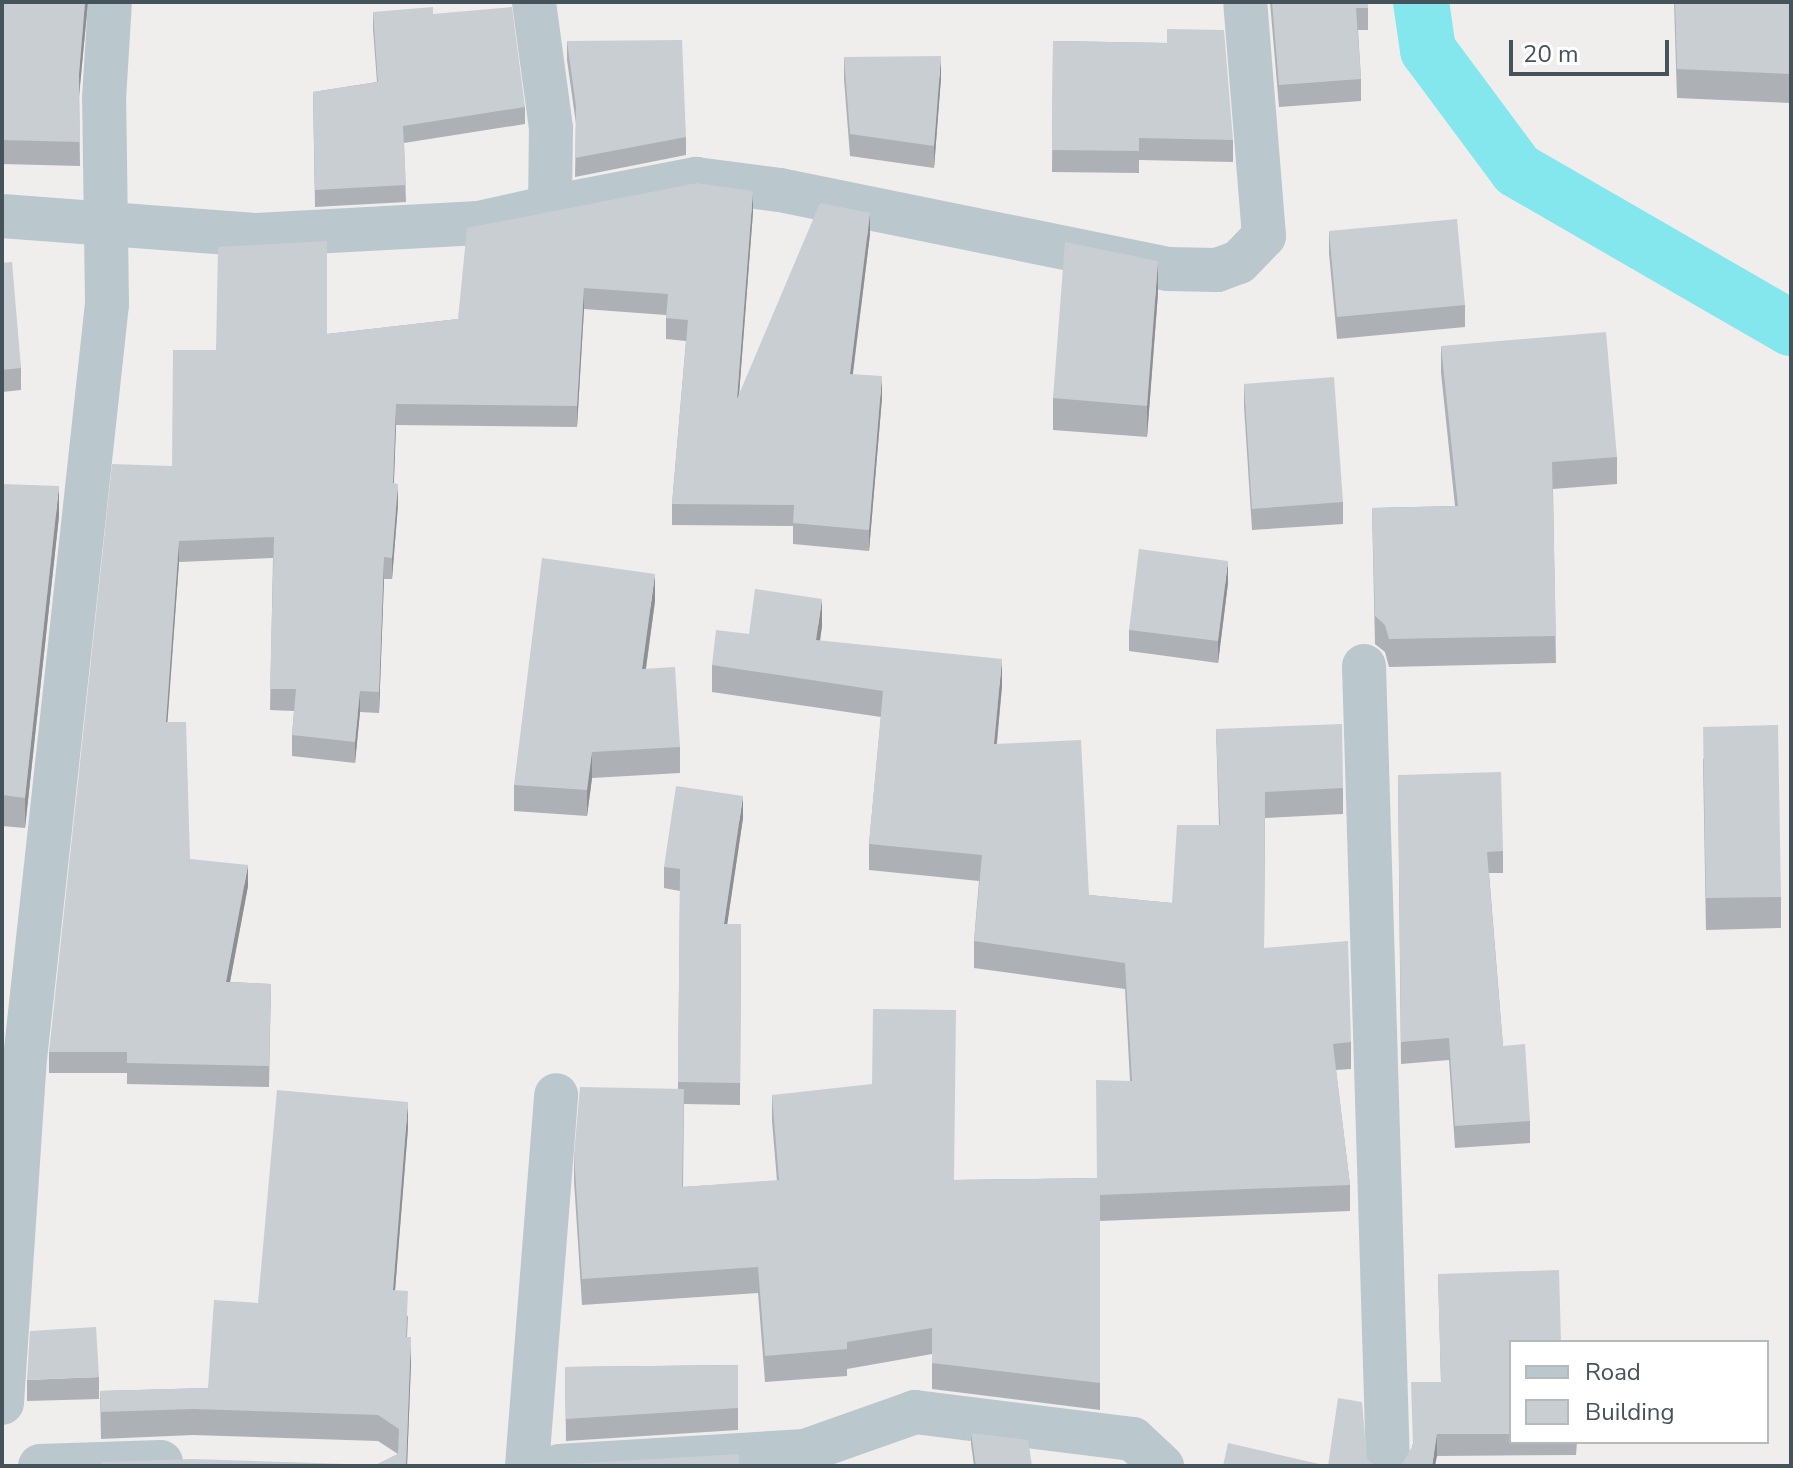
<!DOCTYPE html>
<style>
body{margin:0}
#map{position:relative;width:1793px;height:1468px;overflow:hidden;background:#f0eded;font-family:"Nunito Sans",sans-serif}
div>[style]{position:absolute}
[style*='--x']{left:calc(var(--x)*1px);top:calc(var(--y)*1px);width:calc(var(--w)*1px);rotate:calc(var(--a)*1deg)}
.canal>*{height:56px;margin:-28px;padding:0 28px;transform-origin:28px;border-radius:28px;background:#84e7ee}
.minor>*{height:44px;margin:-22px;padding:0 22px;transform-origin:22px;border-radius:22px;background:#bac7cd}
.wall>*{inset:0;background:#adb1b5}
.shaded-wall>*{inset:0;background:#8d9093}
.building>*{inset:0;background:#c9ced2}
span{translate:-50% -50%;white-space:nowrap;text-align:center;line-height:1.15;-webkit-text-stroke:6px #fff;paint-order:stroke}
.frame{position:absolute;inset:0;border:4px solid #45535b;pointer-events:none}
.legend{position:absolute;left:1509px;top:1340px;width:260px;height:104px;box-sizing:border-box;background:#fff;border:2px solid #b5babd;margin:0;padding:10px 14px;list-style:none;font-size:24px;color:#45535b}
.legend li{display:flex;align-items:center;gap:16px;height:40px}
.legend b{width:40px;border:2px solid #b5babd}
.scale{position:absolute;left:1509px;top:40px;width:160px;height:36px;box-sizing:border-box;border:4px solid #45535b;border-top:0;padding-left:10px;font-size:24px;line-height:28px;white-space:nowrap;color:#45535b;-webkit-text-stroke:6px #fff;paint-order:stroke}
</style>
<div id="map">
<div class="canal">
<i style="--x:1421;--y:2;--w:49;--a:81.7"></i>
<i style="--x:1428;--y:50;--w:149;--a:53.4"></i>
<i style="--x:1517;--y:170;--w:316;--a:30"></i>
</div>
<div class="minor">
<i style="--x:550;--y:207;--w:149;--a:-10.9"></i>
<i style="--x:696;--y:179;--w:85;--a:7.5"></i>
<i style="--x:780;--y:190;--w:395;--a:11.5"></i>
<i style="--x:1167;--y:269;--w:50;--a:1.1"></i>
<i style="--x:1217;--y:270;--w:23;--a:-20"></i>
<i style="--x:1239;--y:262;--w:36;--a:-46"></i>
<i style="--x:1264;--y:236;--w:235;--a:-94.6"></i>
<i style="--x:2;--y:216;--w:256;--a:4.3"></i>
<i style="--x:257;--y:235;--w:222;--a:-3.1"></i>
<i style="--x:479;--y:223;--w:73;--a:-12.7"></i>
<i style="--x:550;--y:207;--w:79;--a:-89.3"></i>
<i style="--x:551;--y:128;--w:127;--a:-97.7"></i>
<i style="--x:1364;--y:666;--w:800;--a:88.28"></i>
<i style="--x:2;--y:1403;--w:336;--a:-86.2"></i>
<i style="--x:24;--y:1068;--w:768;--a:-83.8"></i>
<i style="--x:107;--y:304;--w:205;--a:-90.8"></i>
<i style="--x:104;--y:99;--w:97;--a:-86.5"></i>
<i style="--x:40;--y:1466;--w:121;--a:-1.9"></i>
<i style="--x:527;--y:1466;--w:372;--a:-85.5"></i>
<i style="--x:559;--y:1466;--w:246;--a:-3.5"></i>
<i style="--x:805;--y:1451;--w:117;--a:-19.5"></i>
<i style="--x:915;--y:1412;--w:220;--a:7.1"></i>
<i style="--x:1133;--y:1439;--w:40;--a:43"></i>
</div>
<div class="wall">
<i style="clip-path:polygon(2px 2px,88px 2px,79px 94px,80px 166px,2px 164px)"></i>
<i style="clip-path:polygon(1270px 2px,1368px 2px,1368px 30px,1358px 30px,1361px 79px,1361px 101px,1279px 107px)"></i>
<i style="clip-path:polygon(1674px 2px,1791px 2px,1791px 103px,1677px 98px)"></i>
<i style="clip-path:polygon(373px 12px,433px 14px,525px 107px,525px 124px,404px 143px,406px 202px,315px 207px,313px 92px,377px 82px,373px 29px)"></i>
<i style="clip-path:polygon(567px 41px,686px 137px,686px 155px,575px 177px,576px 124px,567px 60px)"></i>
<i style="clip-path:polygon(1053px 41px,1167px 43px,1233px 140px,1233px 162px,1139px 160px,1139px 173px,1052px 172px)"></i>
<i style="clip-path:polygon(844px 57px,941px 78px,934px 168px,850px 156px,844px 79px)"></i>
<i style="clip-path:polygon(753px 212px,739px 395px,870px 234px,853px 374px,882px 398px,869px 551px,793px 544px,793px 526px,672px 525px,672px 504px,686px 341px,666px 339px,666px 315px,584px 309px,577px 427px,396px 425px,394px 483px,398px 505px,392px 579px,384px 579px,379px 713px,360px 712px,355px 763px,292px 756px,292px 735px,294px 711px,270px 710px,273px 558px,179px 562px,167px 722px,190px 859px,248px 886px,230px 982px,271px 984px,269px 1087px,127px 1084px,127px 1073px,49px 1073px,49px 1052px,172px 466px,216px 350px,327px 334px,458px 319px)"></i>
<i style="clip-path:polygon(1329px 231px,1465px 305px,1465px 327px,1337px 339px,1329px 253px)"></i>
<i style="clip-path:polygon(2px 263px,21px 368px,21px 390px,2px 392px)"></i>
<i style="clip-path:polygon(1158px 293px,1147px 437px,1053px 430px,1053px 398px)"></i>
<i style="clip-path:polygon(1441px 346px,1617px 457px,1617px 484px,1553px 489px,1556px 663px,1389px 667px,1385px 652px,1375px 644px,1372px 508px,1455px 506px,1441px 373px)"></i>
<i style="clip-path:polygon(1244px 384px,1343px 502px,1343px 524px,1252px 530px,1244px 406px)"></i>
<i style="clip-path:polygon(2px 484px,59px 516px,25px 828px,2px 826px)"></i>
<i style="clip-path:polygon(1228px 583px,1218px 663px,1129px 651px,1129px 630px)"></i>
<i style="clip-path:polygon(655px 601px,646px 669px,680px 747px,680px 773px,592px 778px,587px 816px,514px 811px,514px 785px)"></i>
<i style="clip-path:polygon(822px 626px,820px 641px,1002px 686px,997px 744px,1089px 895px,1172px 903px,1219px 825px,1216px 729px,1343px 788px,1343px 814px,1265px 818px,1264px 948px,1351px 1042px,1351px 1069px,1336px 1070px,1350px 1185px,1350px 1211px,1100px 1221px,1100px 1410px,932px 1389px,932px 1354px,847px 1369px,847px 1376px,765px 1382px,758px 1293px,582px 1305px,574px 1181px,574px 1154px,678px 1089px,680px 891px,664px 888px,664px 867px,743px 818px,727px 924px,741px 924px,740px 1105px,684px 1104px,683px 1187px,777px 1181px,772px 1121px,772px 1095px,955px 1180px,1097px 1178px,1130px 1081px,1125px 989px,974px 968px,974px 941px,979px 881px,869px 870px,869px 844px,881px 717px,712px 692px,712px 665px,749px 634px)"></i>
<i style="clip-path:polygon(1703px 758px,1781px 897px,1781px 928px,1706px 930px)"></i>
<i style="clip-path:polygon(1398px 775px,1503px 851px,1503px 873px,1489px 873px,1503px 1046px,1530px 1121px,1530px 1143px,1455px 1148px,1449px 1060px,1401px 1064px)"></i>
<i style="clip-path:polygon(408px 1128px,395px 1290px,408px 1317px,407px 1337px,411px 1363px,407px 1466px,376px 1465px,398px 1454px,378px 1441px,193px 1435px,101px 1439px,100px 1391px,208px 1388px,258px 1303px)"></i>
<i style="clip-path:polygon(1438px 1274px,1511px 1342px,1511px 1442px,1577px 1442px,1576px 1455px,1437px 1456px,1412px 1446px,1441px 1382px)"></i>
<i style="clip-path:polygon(738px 1365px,738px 1430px,566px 1441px,565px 1367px)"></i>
<i style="clip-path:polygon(99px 1377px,99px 1399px,27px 1401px,27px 1380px)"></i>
<i style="clip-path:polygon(971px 1433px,1032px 1466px,974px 1466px,971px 1444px)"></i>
</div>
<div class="shaded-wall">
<i style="clip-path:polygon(85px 2px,88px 2px,79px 97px,79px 74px)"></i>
<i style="clip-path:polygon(941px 56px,941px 78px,934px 168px,934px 146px)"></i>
<i style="clip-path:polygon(753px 191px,753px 212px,737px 421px,737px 399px)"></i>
<i style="clip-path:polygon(870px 213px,870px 234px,850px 395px,850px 374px)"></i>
<i style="clip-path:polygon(1158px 261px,1158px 293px,1147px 437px,1147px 406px)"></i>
<i style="clip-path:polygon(584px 288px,584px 309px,577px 427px,577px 406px)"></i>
<i style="clip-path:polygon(882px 376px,882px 398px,869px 551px,869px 530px)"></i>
<i style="clip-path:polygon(396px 404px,396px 425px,393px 504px,393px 483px)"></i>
<i style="clip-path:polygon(398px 484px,398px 505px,392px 579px,392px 558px)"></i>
<i style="clip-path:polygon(59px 486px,59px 516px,25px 828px,25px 798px)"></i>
<i style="clip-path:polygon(179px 541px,179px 562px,166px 743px,166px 722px)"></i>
<i style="clip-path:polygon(384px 557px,384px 579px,379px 713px,379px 692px)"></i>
<i style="clip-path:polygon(1228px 561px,1228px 583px,1218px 663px,1218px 641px)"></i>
<i style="clip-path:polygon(655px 574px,655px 601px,642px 696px,642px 669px)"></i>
<i style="clip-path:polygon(822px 599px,822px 626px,816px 667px,816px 640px)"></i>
<i style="clip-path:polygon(1002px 659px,1002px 686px,994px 770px,994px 744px)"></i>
<i style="clip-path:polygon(360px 691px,360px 712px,355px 763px,355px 742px)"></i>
<i style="clip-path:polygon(592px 752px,592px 778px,587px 816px,587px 790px)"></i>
<i style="clip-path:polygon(743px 796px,743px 818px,724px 946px,724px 924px)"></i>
<i style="clip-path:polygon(248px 865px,248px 886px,226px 1003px,226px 982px)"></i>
<i style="clip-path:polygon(408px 1102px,408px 1128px,393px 1316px,393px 1290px)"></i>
<i style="clip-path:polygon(411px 1337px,411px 1363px,407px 1466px,406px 1466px)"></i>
<i style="clip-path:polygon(1437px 1434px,1437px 1456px,1435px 1466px,1432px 1466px)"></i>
</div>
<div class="building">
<i style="clip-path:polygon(2px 2px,85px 2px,79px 74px,80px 142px,2px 140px)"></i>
<i style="clip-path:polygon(1272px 2px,1368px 2px,1368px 8px,1356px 8px,1361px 79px,1279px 85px)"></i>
<i style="clip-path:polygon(1675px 2px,1791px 2px,1791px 74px,1677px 69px)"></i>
<i style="clip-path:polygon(433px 7px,433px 14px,512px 7px,525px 107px,403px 126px,406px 185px,315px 190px,313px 92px,378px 82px,373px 12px)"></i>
<i style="clip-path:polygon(1167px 29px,1224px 30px,1233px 140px,1139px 138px,1139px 151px,1052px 150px,1053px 41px,1167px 43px)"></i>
<i style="clip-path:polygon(682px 40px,686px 137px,575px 158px,576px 106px,567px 41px)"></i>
<i style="clip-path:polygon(941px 56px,934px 146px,850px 134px,844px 57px)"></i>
<i style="clip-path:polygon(697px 183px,753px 191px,737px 399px,820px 203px,870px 213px,850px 374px,882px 376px,869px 530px,793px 523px,794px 505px,672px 504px,688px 320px,666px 318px,668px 294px,584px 288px,577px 406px,396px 404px,393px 483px,398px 484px,392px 558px,384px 557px,379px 692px,360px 691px,355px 742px,292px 735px,296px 689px,270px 689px,274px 537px,179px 541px,166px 722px,186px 722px,190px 859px,248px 865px,226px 982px,271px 984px,269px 1066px,127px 1063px,127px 1052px,49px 1052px,112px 464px,172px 466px,173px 350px,216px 350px,218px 247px,327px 241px,327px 334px,458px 319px,467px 228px)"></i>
<i style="clip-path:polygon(1457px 219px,1465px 305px,1337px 317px,1329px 231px)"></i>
<i style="clip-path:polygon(1065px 242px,1158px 261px,1147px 406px,1053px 398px)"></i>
<i style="clip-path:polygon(12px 262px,21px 368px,2px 370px,2px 263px)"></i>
<i style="clip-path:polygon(1606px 332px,1617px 457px,1552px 462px,1556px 636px,1389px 639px,1385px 625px,1375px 616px,1372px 508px,1458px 506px,1441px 346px)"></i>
<i style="clip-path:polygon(1334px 377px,1343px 502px,1252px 509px,1244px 384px)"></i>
<i style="clip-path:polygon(2px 484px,59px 486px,25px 798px,2px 795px)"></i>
<i style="clip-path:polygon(1139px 549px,1228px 561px,1218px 641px,1129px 630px)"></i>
<i style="clip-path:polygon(542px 558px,655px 574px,642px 669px,675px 667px,680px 747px,592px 752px,587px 790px,514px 785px)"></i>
<i style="clip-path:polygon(755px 589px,822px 599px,816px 640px,1002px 659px,994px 744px,1081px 740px,1089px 895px,1172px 903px,1177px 825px,1220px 825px,1216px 729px,1342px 724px,1343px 788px,1265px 792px,1264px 948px,1348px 941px,1351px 1042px,1333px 1044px,1350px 1185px,1100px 1195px,1100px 1383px,932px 1363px,932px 1328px,847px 1342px,847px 1349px,765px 1356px,758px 1267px,582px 1279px,574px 1154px,580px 1087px,684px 1089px,682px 1187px,779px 1180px,772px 1095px,872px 1084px,873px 1009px,956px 1010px,954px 1180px,1097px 1178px,1096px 1080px,1132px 1081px,1125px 963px,974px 941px,982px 855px,869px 844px,883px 691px,712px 665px,716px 630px,749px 634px)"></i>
<i style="clip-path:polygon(1778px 725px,1781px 897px,1706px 898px,1703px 727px)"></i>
<i style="clip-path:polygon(1501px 772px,1503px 851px,1487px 852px,1503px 1046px,1525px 1044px,1530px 1121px,1455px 1126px,1449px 1038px,1401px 1042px,1398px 775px)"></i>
<i style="clip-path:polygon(676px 786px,743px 796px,724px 924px,741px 924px,740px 1083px,678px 1082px,680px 869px,664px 867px)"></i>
<i style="clip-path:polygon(277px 1090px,408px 1102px,393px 1290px,408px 1291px,406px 1337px,411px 1337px,406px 1466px,102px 1466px,101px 1462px,192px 1459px,376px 1465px,398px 1454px,399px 1429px,378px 1415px,193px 1409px,101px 1412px,100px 1391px,208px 1388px,214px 1300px,258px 1303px)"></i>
<i style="clip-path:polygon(1559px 1270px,1561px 1342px,1511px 1342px,1511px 1434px,1437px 1434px,1432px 1466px,1401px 1466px,1413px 1445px,1411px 1382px,1441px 1382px,1438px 1274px)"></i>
<i style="clip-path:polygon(96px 1327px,99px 1377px,27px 1380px,30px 1331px)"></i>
<i style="clip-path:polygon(738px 1365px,738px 1408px,566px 1419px,565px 1367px)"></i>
<i style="clip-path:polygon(1338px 1398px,1362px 1402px,1367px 1459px,1376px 1466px,1223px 1466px,1228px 1443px,1328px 1466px)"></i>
<i style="clip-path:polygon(971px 1433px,1028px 1440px,1032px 1466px,976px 1466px)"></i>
<i style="clip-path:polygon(739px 1454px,739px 1466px,567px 1466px,567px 1464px)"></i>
</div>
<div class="frame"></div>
<ul class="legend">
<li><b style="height:10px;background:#bac7cd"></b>Road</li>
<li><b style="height:22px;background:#c9ced2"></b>Building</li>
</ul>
<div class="scale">20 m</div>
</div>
